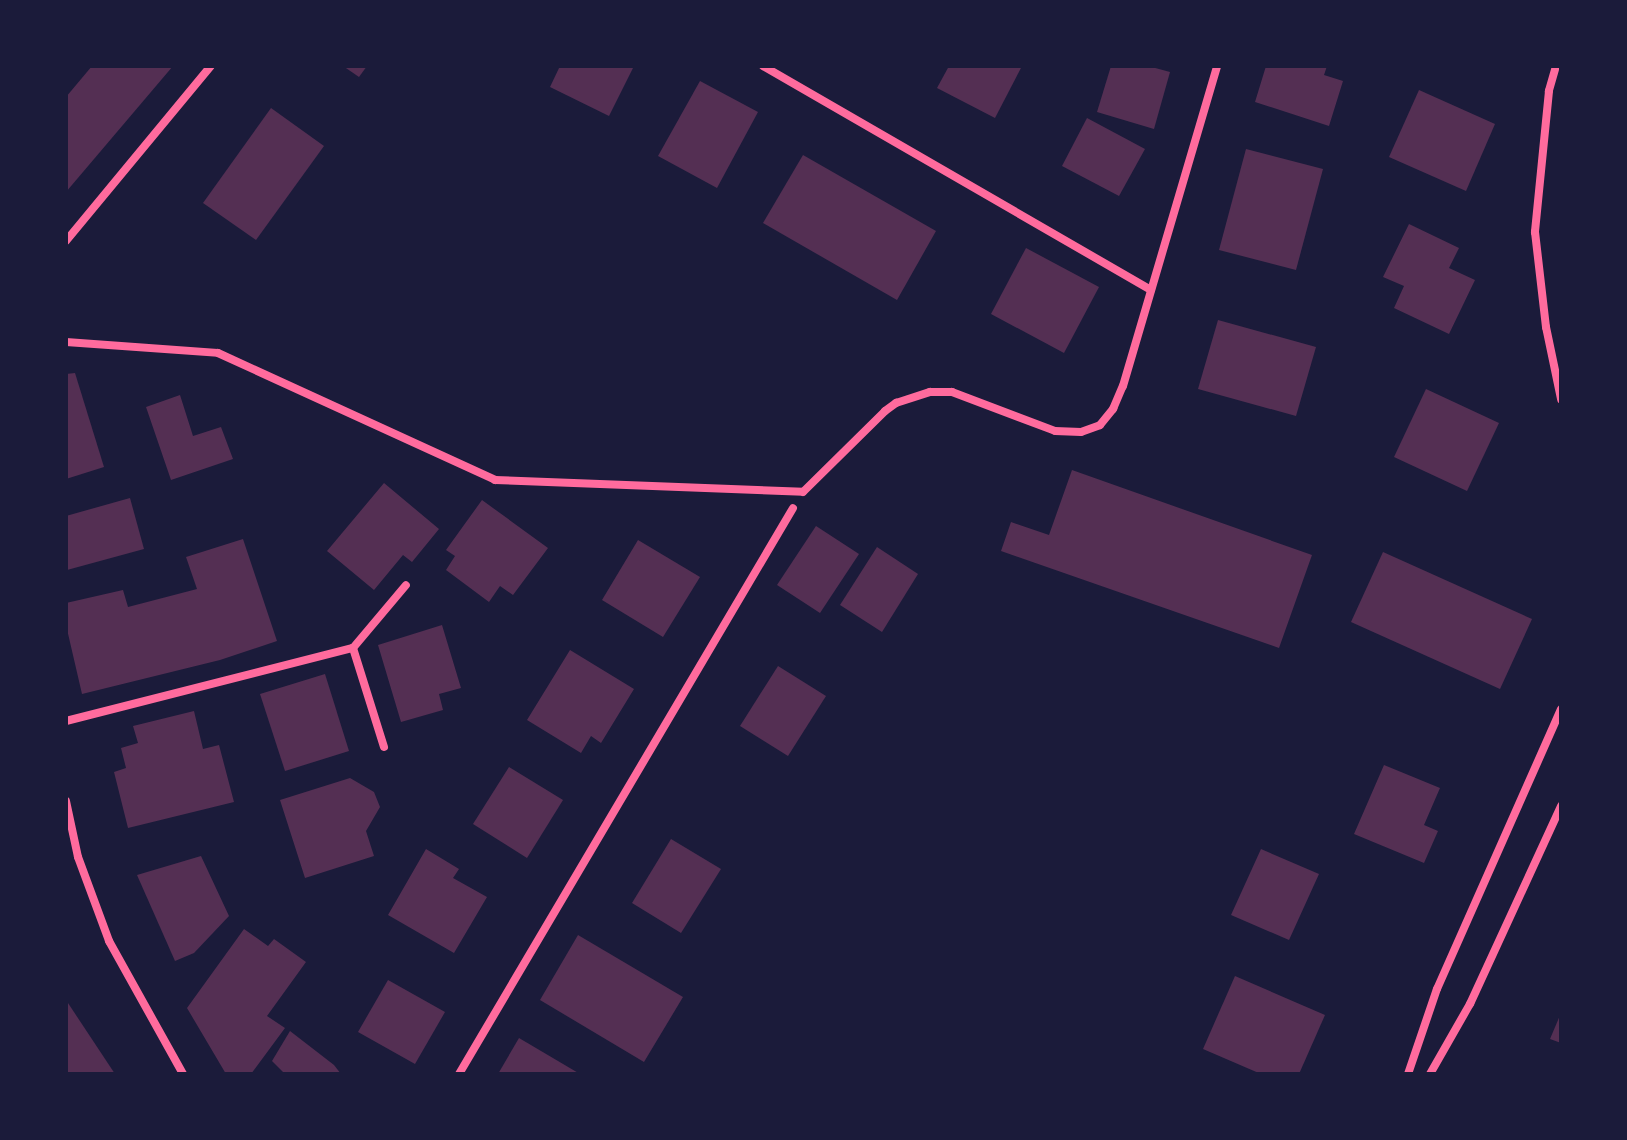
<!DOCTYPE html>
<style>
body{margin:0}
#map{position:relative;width:1627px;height:1140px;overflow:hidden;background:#1b1b3a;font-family:Literata,serif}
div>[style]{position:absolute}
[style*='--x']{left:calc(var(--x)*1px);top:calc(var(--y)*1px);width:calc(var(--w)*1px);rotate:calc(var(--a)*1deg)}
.building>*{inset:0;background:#542f53}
.minor>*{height:8px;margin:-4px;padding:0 4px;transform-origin:4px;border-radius:4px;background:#ff6b9d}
span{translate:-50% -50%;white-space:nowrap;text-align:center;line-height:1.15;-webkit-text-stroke:8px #1b1b3a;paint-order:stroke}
.frame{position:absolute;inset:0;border:68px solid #1b1b3a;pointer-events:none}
</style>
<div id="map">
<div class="building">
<i style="clip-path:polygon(92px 66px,173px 66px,66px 192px,66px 97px)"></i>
<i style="clip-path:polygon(343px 66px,367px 66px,359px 77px)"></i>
<i style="clip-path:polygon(560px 66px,634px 66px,609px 116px,550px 87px)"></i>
<i style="clip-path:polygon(949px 66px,1022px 66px,995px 118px,937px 88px)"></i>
<i style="clip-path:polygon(1111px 66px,1148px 66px,1170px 72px,1154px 129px,1097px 112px)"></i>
<i style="clip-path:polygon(1266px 66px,1327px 66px,1324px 75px,1343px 81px,1329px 126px,1255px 102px)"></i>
<i style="clip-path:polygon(700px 81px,758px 112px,717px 188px,658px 156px)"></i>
<i style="clip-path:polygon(1419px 90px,1495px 124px,1466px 191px,1389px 157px)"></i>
<i style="clip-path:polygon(271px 108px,324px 146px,256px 240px,203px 203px)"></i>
<i style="clip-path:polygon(1087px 118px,1145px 149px,1119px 196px,1062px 166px)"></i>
<i style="clip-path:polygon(1246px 149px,1323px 169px,1296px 270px,1219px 250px)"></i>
<i style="clip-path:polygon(803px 155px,936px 231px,897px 300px,763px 223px)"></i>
<i style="clip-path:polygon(1409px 224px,1459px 248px,1449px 268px,1475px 280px,1449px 334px,1394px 308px,1404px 286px,1383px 277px)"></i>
<i style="clip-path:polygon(1026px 248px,1099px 287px,1064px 353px,991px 314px)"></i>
<i style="clip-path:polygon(1218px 320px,1316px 347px,1296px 416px,1198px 389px)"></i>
<i style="clip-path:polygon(75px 373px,104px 467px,66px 479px,66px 374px)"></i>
<i style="clip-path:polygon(1426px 389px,1499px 423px,1467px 491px,1394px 457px)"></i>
<i style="clip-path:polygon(180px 395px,193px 436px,221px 427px,233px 459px,171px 480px,146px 407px)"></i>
<i style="clip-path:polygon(1072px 470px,1312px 555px,1279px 648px,1001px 551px,1011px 522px,1049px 535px)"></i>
<i style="clip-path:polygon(384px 483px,439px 529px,412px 562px,403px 555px,374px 590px,327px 551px)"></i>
<i style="clip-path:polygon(130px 498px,144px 549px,67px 570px,66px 516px)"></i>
<i style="clip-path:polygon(482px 500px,548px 548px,513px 595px,500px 586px,489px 602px,446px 570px,455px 556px,446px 550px)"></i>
<i style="clip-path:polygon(816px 526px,859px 554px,820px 613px,777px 585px)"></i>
<i style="clip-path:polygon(243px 539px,277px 641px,220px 660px,82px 694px,66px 625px,66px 603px,123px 590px,128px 607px,197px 589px,186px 557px)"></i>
<i style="clip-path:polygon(638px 540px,700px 577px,663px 637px,602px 600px)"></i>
<i style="clip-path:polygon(877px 547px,918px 574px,882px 632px,840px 605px)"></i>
<i style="clip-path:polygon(1383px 552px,1532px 619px,1500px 689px,1351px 622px)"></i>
<i style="clip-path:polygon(442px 625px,461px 688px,439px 694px,443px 710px,401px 722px,378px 645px)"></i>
<i style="clip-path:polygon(570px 650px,634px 689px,601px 743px,591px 736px,581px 753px,527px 720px)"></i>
<i style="clip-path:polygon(778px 666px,826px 696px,788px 756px,740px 726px)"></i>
<i style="clip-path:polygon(325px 674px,349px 751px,285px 771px,260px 694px)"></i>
<i style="clip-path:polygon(194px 711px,203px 749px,219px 745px,234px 802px,128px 828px,114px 772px,126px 768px,121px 748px,138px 743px,133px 726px)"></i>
<i style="clip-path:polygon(1384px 765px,1440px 788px,1424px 825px,1438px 831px,1424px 863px,1354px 834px)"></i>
<i style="clip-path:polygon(509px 767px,563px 800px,527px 858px,473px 824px)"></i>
<i style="clip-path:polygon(350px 778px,374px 792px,380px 807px,366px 831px,374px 856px,305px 878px,280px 800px)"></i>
<i style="clip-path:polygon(671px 839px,721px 869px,681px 933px,632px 903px)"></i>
<i style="clip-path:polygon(426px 849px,459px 869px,453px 878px,487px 897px,454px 953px,388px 915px)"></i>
<i style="clip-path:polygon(1261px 849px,1319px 874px,1289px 940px,1231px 915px)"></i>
<i style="clip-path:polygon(201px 856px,229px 916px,194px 953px,175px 961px,137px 875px)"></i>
<i style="clip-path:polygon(244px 929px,268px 946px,274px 939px,306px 962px,267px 1016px,285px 1028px,251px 1074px,226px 1074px,187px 1008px)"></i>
<i style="clip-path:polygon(578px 935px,683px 997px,644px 1062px,540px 1000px)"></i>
<i style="clip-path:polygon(1235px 976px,1325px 1015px,1299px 1074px,1261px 1074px,1203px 1049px)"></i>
<i style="clip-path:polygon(388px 980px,445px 1012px,415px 1064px,358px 1032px)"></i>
<i style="clip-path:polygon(66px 1000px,115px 1074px,66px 1074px)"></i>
<i style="clip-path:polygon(1561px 1013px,1561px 1043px,1550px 1039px)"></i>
<i style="clip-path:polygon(290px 1031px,334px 1065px,341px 1074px,285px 1074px,272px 1061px)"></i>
<i style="clip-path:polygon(519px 1038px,580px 1074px,498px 1074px)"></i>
</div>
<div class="minor">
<i style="--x:763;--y:66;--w:448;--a:30"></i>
<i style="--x:1556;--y:66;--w:26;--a:106"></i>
<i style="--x:1549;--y:91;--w:142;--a:95.7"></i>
<i style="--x:1535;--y:232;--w:96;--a:83.4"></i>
<i style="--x:1546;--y:327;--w:74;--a:78.2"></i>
<i style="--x:66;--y:241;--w:227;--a:-50.4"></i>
<i style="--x:66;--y:342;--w:152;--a:4.1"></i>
<i style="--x:218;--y:353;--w:305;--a:24.6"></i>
<i style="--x:495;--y:480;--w:308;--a:2.2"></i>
<i style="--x:803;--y:492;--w:115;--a:-44.6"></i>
<i style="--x:885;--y:411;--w:14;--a:-36"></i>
<i style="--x:896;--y:403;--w:36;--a:-18"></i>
<i style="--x:930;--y:392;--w:22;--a:0"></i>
<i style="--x:952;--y:392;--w:110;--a:20.7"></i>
<i style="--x:1055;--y:431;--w:26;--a:2"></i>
<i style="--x:1081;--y:432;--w:20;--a:-20"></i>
<i style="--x:1100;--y:425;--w:21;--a:-51"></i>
<i style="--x:1113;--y:409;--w:25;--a:-67"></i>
<i style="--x:1123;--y:386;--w:334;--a:-73.6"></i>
<i style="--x:66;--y:721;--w:296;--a:-14.3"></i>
<i style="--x:384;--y:747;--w:104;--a:-107.4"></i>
<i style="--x:353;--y:648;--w:82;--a:-49.9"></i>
<i style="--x:66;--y:801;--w:57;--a:77.9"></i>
<i style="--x:78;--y:857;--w:90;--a:69.7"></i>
<i style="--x:109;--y:941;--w:152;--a:60.9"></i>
<i style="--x:459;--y:1074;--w:657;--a:-59.45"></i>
<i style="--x:1408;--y:1074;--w:90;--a:-71.2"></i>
<i style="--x:1437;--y:989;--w:306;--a:-66.1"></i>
<i style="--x:1430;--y:1074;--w:81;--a:-60.3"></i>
<i style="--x:1470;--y:1004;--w:218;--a:-65.3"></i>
</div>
<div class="frame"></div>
</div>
